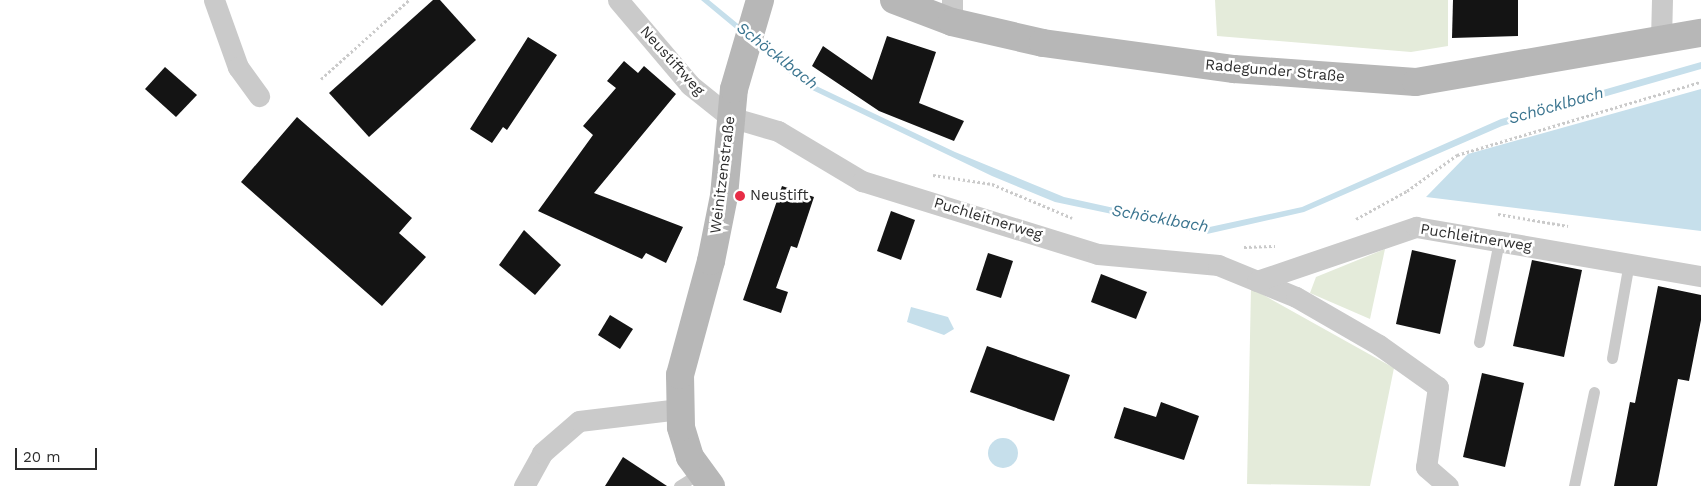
<!DOCTYPE html>
<meta charset="utf-8">
<style>
body{margin:0}
#map{position:relative;width:1701px;height:486px;overflow:hidden;background:#fff;font-family:"Work Sans",sans-serif}
div>[style]{position:absolute}
[style*='--x']{left:calc(var(--x)*1px);top:calc(var(--y)*1px);width:calc(var(--w)*1px);rotate:calc(var(--a)*1deg)}
.green>*{inset:0;background:#e4ebda}
.water>*{inset:0;background:#c6dfeb}
.round{border-radius:50%}
.building>*{inset:0;background:#141414}
.path>*{height:3px;margin-top:-1.5px;transform-origin:0;background:repeating-linear-gradient(90deg,#cacaca 0 2.5px,transparent 0 5px)}
.service>*{height:11px;margin:-5.5px;padding:0 5.5px;transform-origin:5.5px;border-radius:5.5px;background:#cacaca}
.minor>*{height:21px;margin:-10.5px;padding:0 10.5px;transform-origin:10.5px;border-radius:10.5px;background:#cacaca}
.secondary>*{height:28px;margin:-14px;padding:0 14px;transform-origin:14px;border-radius:14px;background:#b7b7b7}
.dots>*{width:14px;height:14px;translate:-50% -50%;box-sizing:border-box;border:2px solid #fff;border-radius:50%}
span{translate:-50% -50%;white-space:nowrap;text-align:center;line-height:1.15;-webkit-text-stroke:5px #fff;paint-order:stroke}
.street-label{font-size:15px;color:#2d2d2d}
.poi-label{font-size:15px;color:#2d2d2d}
.left{translate:0 -50%;text-align:left}
.water-label{font-size:16px;color:#3a748f;font-style:italic}
.scale{position:absolute;left:15px;top:448px;width:82px;height:22px;box-sizing:border-box;border:2px solid #2d2d2d;border-top:0;padding-left:6px;font-size:15px;line-height:18px;white-space:nowrap;color:#2d2d2d;-webkit-text-stroke:4px #fff;paint-order:stroke}
</style>
<div id="map">
<div class="green">
<i style="clip-path:polygon(1215px 0,1448px 0,1448px 46px,1411px 52px,1217px 36px)"></i>
<i style="clip-path:polygon(1385px 249px,1370px 319px,1310px 293px,1316px 277px)"></i>
<i style="clip-path:polygon(1251px 288px,1394px 368px,1370px 486px,1247px 484px)"></i>
</div>
<div class="water">
<i style="clip-path:polygon(701px 0,709px 0,810px 83px,955px 152px,1064px 197px,1205px 228px,1302px 207px,1501px 119px,1701px 62px,1701px 69px,1502px 126px,1304px 212px,1207px 234px,1055px 202px,992px 176px,806px 87px)"></i>
<i style="clip-path:polygon(1701px 89px,1701px 231px,1426px 197px,1468px 154px)"></i>
<i style="clip-path:polygon(911px 307px,948px 317px,954px 329px,944px 335px,907px 322px)"></i>
<i class="round" style="left:988px;top:438px;width:30px;height:30px"></i>
</div>
<div class="building">
<i style="clip-path:polygon(433px 0,440px 0,476px 40px,369px 137px,329px 93px)"></i>
<i style="clip-path:polygon(1453px 0,1518px 0,1518px 36px,1452px 38px)"></i>
<i style="clip-path:polygon(887px 36px,936px 52px,919px 103px,964px 121px,954px 141px,879px 111px,812px 66px,823px 46px,872px 80px)"></i>
<i style="clip-path:polygon(528px 37px,557px 55px,507px 130px,503px 127px,492px 143px,470px 129px)"></i>
<i style="clip-path:polygon(624px 61px,638px 73px,644px 66px,676px 94px,594px 193px,683px 227px,666px 263px,646px 253px,642px 259px,538px 211px,593px 135px,583px 126px,616px 88px,607px 81px)"></i>
<i style="clip-path:polygon(165px 67px,197px 95px,176px 117px,145px 89px)"></i>
<i style="clip-path:polygon(297px 117px,412px 218px,399px 233px,426px 257px,382px 306px,241px 182px)"></i>
<i style="clip-path:polygon(782px 186px,814px 197px,797px 248px,791px 246px,776px 288px,788px 292px,781px 313px,743px 300px)"></i>
<i style="clip-path:polygon(891px 211px,915px 220px,901px 260px,877px 251px)"></i>
<i style="clip-path:polygon(524px 230px,561px 265px,535px 295px,499px 265px)"></i>
<i style="clip-path:polygon(1412px 250px,1456px 260px,1440px 334px,1396px 324px)"></i>
<i style="clip-path:polygon(988px 253px,1013px 261px,1001px 298px,976px 290px)"></i>
<i style="clip-path:polygon(1532px 260px,1582px 270px,1564px 357px,1513px 346px)"></i>
<i style="clip-path:polygon(1101px 274px,1147px 292px,1136px 319px,1091px 302px)"></i>
<i style="clip-path:polygon(1658px 286px,1701px 295px,1701px 320px,1689px 381px,1678px 379px,1657px 486px,1614px 486px,1630px 402px,1635px 403px)"></i>
<i style="clip-path:polygon(610px 315px,633px 329px,620px 349px,598px 335px)"></i>
<i style="clip-path:polygon(987px 346px,1070px 375px,1054px 421px,970px 392px)"></i>
<i style="clip-path:polygon(1482px 373px,1524px 383px,1505px 467px,1463px 457px)"></i>
<i style="clip-path:polygon(1161px 402px,1199px 416px,1184px 460px,1114px 438px,1124px 407px,1156px 417px)"></i>
<i style="clip-path:polygon(623px 457px,667px 486px,605px 486px)"></i>
</div>
<div class="path">
<i style="--x:321;--y:79;--w:118;--a:-41.9"></i>
<i style="--x:933;--y:175;--w:60;--a:8.7"></i>
<i style="--x:992;--y:184;--w:87;--a:23"></i>
<i style="--x:1498;--y:214;--w:71;--a:9.7"></i>
<i style="--x:1356;--y:219;--w:58;--a:-28.8"></i>
<i style="--x:1407;--y:191;--w:62;--a:-35.8"></i>
<i style="--x:1457;--y:155;--w:255;--a:-16.7"></i>
<i style="--x:1244;--y:247;--w:31;--a:-2"></i>
</div>
<div class="service">
<i style="--x:1479;--y:342;--w:103;--a:-78.8"></i>
<i style="--x:1612;--y:358;--w:97;--a:-79.9"></i>
<i style="--x:679;--y:486;--w:25;--a:-32"></i>
<i style="--x:1574;--y:486;--w:96;--a:-78"></i>
</div>
<div class="minor">
<i style="--x:214;--y:0;--w:71;--a:70.3"></i>
<i style="--x:238;--y:67;--w:36;--a:54"></i>
<i style="--x:618;--y:0;--w:111;--a:49.7"></i>
<i style="--x:690;--y:85;--w:51;--a:38.7"></i>
<i style="--x:730;--y:117;--w:50;--a:16.3"></i>
<i style="--x:778;--y:131;--w:98;--a:30.8"></i>
<i style="--x:862;--y:181;--w:247;--a:17.2"></i>
<i style="--x:1098;--y:254;--w:121;--a:5.2"></i>
<i style="--x:1218;--y:265;--w:84;--a:22.3"></i>
<i style="--x:1296;--y:297;--w:96;--a:30"></i>
<i style="--x:1379;--y:345;--w:72;--a:35.4"></i>
<i style="--x:1438;--y:387;--w:81;--a:98.5"></i>
<i style="--x:1426;--y:467;--w:29;--a:41"></i>
<i style="--x:952;--y:22;--w:22;--a:-90"></i>
<i style="--x:1661;--y:40;--w:40;--a:-88.6"></i>
<i style="--x:1257;--y:281;--w:168;--a:-18.8"></i>
<i style="--x:1416;--y:227;--w:289;--a:9.8"></i>
<i style="--x:524;--y:486;--w:38;--a:-61"></i>
<i style="--x:542;--y:453;--w:49;--a:-40.9"></i>
<i style="--x:579;--y:421;--w:101;--a:-6.8"></i>
</div>
<div class="secondary">
<i style="--x:894;--y:0;--w:62;--a:20.8"></i>
<i style="--x:952;--y:22;--w:93;--a:13"></i>
<i style="--x:1043;--y:43;--w:193;--a:7.8"></i>
<i style="--x:1234;--y:69;--w:182;--a:4.1"></i>
<i style="--x:1416;--y:82;--w:289;--a:-9.8"></i>
<i style="--x:711;--y:486;--w:36;--a:-126"></i>
<i style="--x:690;--y:457;--w:31;--a:-107"></i>
<i style="--x:681;--y:427;--w:52;--a:-91.1"></i>
<i style="--x:680;--y:375;--w:118;--a:-74.8"></i>
<i style="--x:711;--y:261;--w:66;--a:-78.7"></i>
<i style="--x:724;--y:196;--w:107;--a:-84.7"></i>
<i style="--x:734;--y:89;--w:93;--a:-73.7"></i>
</div>
<div class="dots">
<i style="left:740px;top:196px;background:#e72c46"></i>
</div>
<div class="street-label">
<span style="left:672px;top:61px;rotate:48deg">Neustiftweg</span>
<span style="left:1275px;top:71px;rotate:5deg">Radegunder Straße</span>
<span style="left:723px;top:175px;rotate:-83deg">Weinitzenstraße</span>
<span style="left:988px;top:219px;rotate:17deg">Puchleitnerweg</span>
<span style="left:1476px;top:238px;rotate:9deg">Puchleitnerweg</span>
</div>
<div class="poi-label">
<span class="left" style="left:750px;top:196px">Neustift</span>
</div>
<div class="water-label">
<span style="left:777px;top:56px;rotate:38deg">Schöcklbach</span>
<span style="left:1556px;top:106px;rotate:-16deg">Schöcklbach</span>
<span style="left:1160px;top:219px;rotate:10deg">Schöcklbach</span>
</div>
<div class="scale">20 m</div>
</div>
